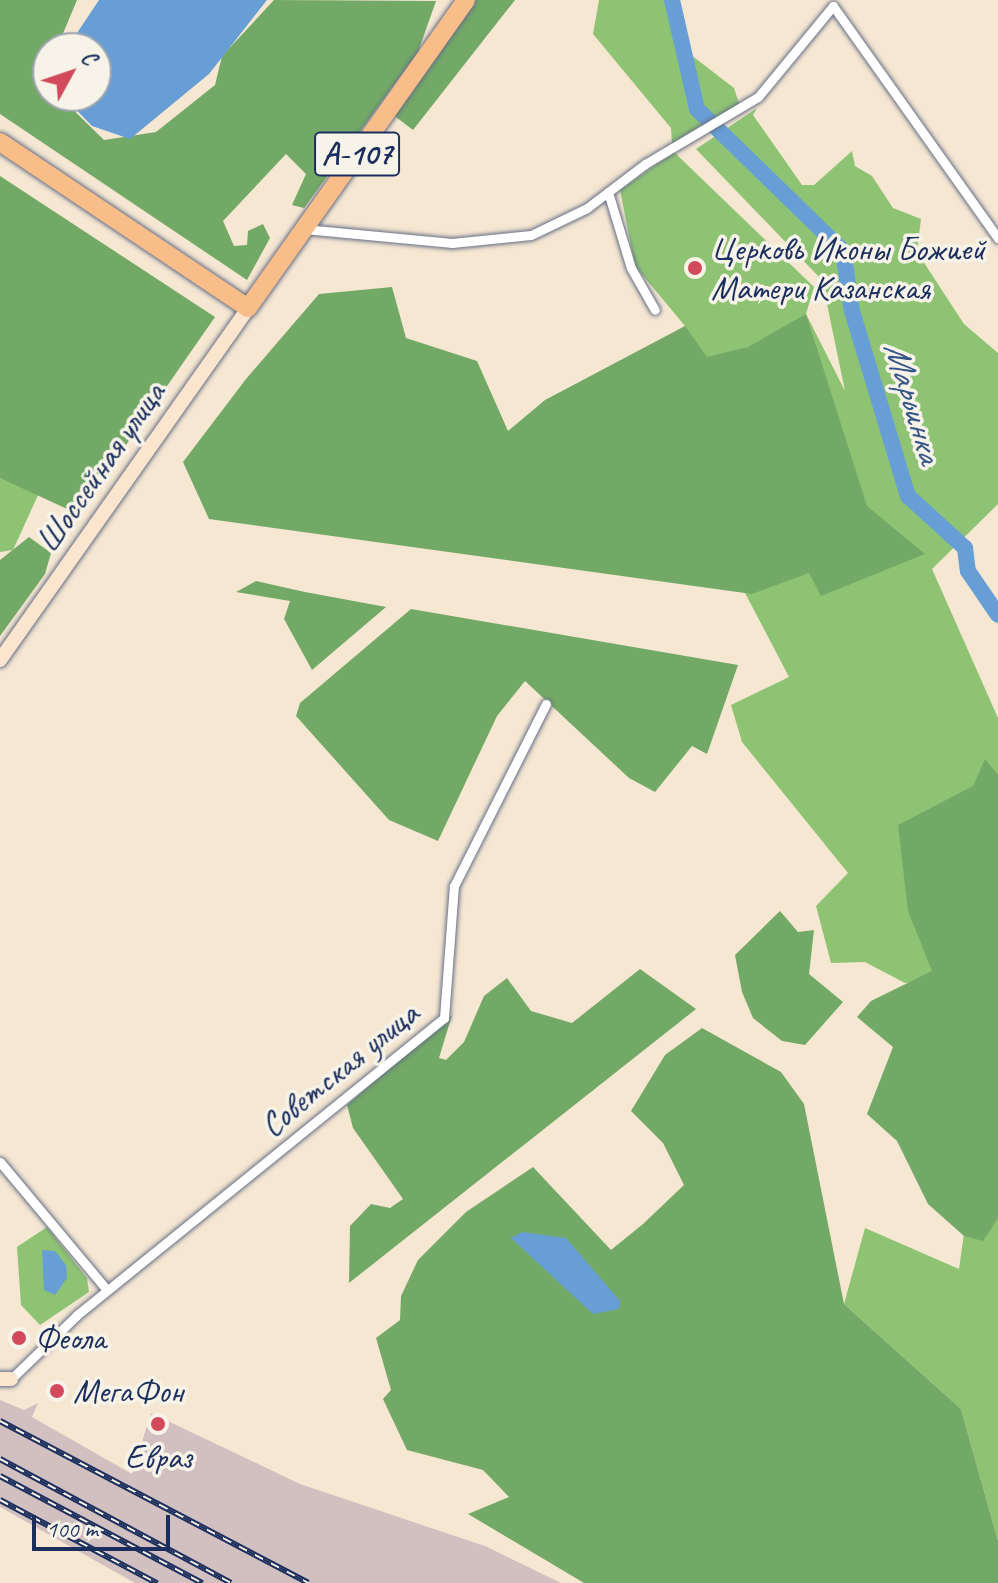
<!DOCTYPE html>
<meta charset="utf-8">
<style>
body{margin:0}
#map{position:relative;width:998px;height:1583px;overflow:hidden;background:#f5e7d2;font-family:Caveat,sans-serif}
div>[style]{position:absolute}
[style*='--x']{left:calc(var(--x)*1px);top:calc(var(--y)*1px);width:calc(var(--w)*1px);rotate:calc(var(--a)*1deg)}
.industrial>*{inset:0;background:#d2bfc0}
.green>*{inset:0;background:#8fc374}
.forest>*{inset:0;background:#73a966}
.water>*{inset:0;background:#679ed5}
.river>*{height:16px;margin:-8px;padding:0 8px;transform-origin:8px;border-radius:8px;background:#679ed5}
.roads{filter:drop-shadow(0 0 2px #676f87) drop-shadow(0 0 2px #676f87)}
.street>*{height:9px;margin:-4.5px;padding:0 4.5px;transform-origin:4.5px;border-radius:4.5px;background:#fff}
.secondary>*{height:14px;margin:-7px;padding:0 7px;transform-origin:7px;border-radius:7px;background:#fce5cf}
.highway>*{height:18px;margin:-9px;padding:0 9px;transform-origin:9px;border-radius:9px;background:#f8bd88}
.rail>*{height:6px;margin-top:-3px;transform-origin:0;background:repeating-linear-gradient(90deg,#f7f3e8 0 9px,#1b2f5e 0 18px);box-sizing:border-box;border-block:2px solid #1b2f5e}
.dots>*{width:22px;height:22px;translate:-50% -50%;box-sizing:border-box;border:4px solid #f7f3e8;border-radius:50%}
span{translate:-50% -50%;white-space:nowrap;text-align:center;line-height:1.15;-webkit-text-stroke:7px #f7f3e8;paint-order:stroke}
.shield-label span{padding:2px 6px;background:#f7f3e8;border:2px solid;border-radius:6px;-webkit-text-stroke-width:0}
.shield-label{font-size:32px;color:#1b2f5e;font-weight:700}
.poi-label{font-size:34px;color:#1b2f5e}
.left{translate:0 -50%;text-align:left}
.street-label{font-size:34px;color:#1b2f5e}
.water-label{font-size:36px;color:#365688;font-style:italic}
.north{position:absolute;left:32px;top:32px;width:80px;height:80px;box-sizing:border-box;background:#f7f3e8;border:2px solid #9fa5b1;border-radius:50%;rotate:50deg;font-size:22px;font-weight:700;line-height:32px;text-align:center;color:#1b2f5e}
.north::after{content:'';display:block;margin:auto;width:28px;height:36px;background:#d1495b;clip-path:polygon(50% 0,100% 100%,50% 72%,0 100%)}
.scale{position:absolute;left:32px;top:1515px;width:138px;height:36px;box-sizing:border-box;border:4px solid #1b2f5e;border-top:0;padding-left:10px;font-size:24px;line-height:28px;white-space:nowrap;color:#1b2f5e;-webkit-text-stroke:6px #f7f3e8;paint-order:stroke}
</style>
<div id="map">
<div class="industrial">
<i style="clip-path:polygon(0 1400px,24px 1410px,38px 1403px,32px 1417px,132px 1474px,151px 1413px,300px 1484px,485px 1546px,561px 1583px,135px 1583px,0 1507px)"></i>
</div>
<div class="green">
<i style="clip-path:polygon(599px 0,675px 0,691px 55px,734px 88px,740px 106px,672px 145px,671px 128px,593px 34px)"></i>
<i style="clip-path:polygon(757px 108px,753px 115px,802px 185px,814px 185px,852px 151px,855px 166px,872px 176px,893px 208px,921px 219px,917px 252px,964px 324px,998px 353px,998px 504px,932px 569px,998px 718px,998px 885px,967px 975px,905px 983px,865px 962px,831px 963px,816px 906px,848px 873px,742px 742px,731px 705px,789px 677px,685px 478px,645px 350px,685px 326px,635px 266px,620px 190px,674px 152px,814px 287px,806px 314px,845px 391px,822px 280px,696px 149px)"></i>
<i style="clip-path:polygon(0 478px,39px 493px,13px 550px,0 552px)"></i>
<i style="clip-path:polygon(998px 990px,998px 1541px,961px 1409px,844px 1304px,865px 1228px,959px 1269px)"></i>
<i style="clip-path:polygon(47px 1227px,87px 1278px,89px 1292px,40px 1325px,21px 1305px,17px 1247px)"></i>
</div>
<div class="forest">
<i style="clip-path:polygon(0 0,77px 0,57px 48px,48px 48px,41px 79px,48px 96px,59px 96px,104px 140px,156px 132px,215px 85px,222px 56px,274px 0,436px 1px,418px 52px,304px 208px,292px 205px,306px 174px,286px 154px,223px 221px,234px 246px,247px 245px,248px 231px,263px 224px,270px 238px,247px 280px,0 114px)"></i>
<i style="clip-path:polygon(476px 0,515px 0,413px 130px,392px 114px)"></i>
<i style="clip-path:polygon(0 176px,215px 317px,78px 514px,0 478px)"></i>
<i style="clip-path:polygon(392px 287px,406px 338px,477px 361px,508px 431px,545px 400px,685px 326px,707px 357px,748px 347px,806px 314px,867px 506px,925px 554px,821px 596px,809px 573px,752px 594px,209px 519px,183px 462px,246px 379px,319px 294px)"></i>
<i style="clip-path:polygon(29px 537px,51px 553px,45px 574px,0 636px,0 560px)"></i>
<i style="clip-path:polygon(256px 581px,305px 592px,386px 607px,312px 670px,284px 619px,290px 601px,236px 592px)"></i>
<i style="clip-path:polygon(411px 609px,738px 665px,707px 754px,692px 746px,655px 792px,629px 778px,525px 681px,497px 716px,438px 841px,389px 820px,296px 716px,300px 703px)"></i>
<i style="clip-path:polygon(985px 759px,998px 775px,998px 1218px,983px 1241px,964px 1236px,928px 1204px,897px 1141px,867px 1114px,893px 1047px,857px 1017px,871px 1001px,932px 971px,908px 911px,898px 825px,973px 786px)"></i>
<i style="clip-path:polygon(780px 911px,798px 932px,814px 930px,809px 974px,843px 1002px,805px 1045px,782px 1041px,753px 1018px,742px 992px,735px 955px)"></i>
<i style="clip-path:polygon(640px 969px,696px 1009px,349px 1283px,350px 1226px,371px 1204px,390px 1208px,403px 1199px,353px 1128px,347px 1105px,452px 1015px,439px 1058px,446px 1060px,464px 1042px,484px 996px,507px 978px,531px 1011px,572px 1023px)"></i>
<i style="clip-path:polygon(702px 1028px,781px 1072px,804px 1104px,844px 1304px,961px 1409px,998px 1541px,998px 1583px,584px 1583px,468px 1514px,509px 1497px,483px 1470px,407px 1450px,383px 1399px,391px 1390px,376px 1338px,400px 1320px,401px 1296px,418px 1260px,466px 1212px,533px 1167px,611px 1250px,643px 1224px,684px 1185px,663px 1143px,631px 1111px,665px 1055px)"></i>
</div>
<div class="water">
<i style="clip-path:polygon(99px 0,267px 0,209px 74px,130px 139px,92px 126px,63px 96px,96px 96px,96px 48px,67px 48px)"></i>
<i style="clip-path:polygon(522px 1232px,566px 1238px,620px 1301px,619px 1309px,593px 1314px,511px 1238px)"></i>
<i style="clip-path:polygon(42px 1250px,55px 1251px,66px 1265px,67px 1278px,55px 1295px,44px 1290px)"></i>
</div>
<div class="river">
<i style="--x:672;--y:0;--w:112;--a:77.1"></i>
<i style="--x:697;--y:109;--w:204;--a:44.2"></i>
<i style="--x:843;--y:251;--w:61;--a:81.5"></i>
<i style="--x:852;--y:311;--w:193;--a:73.2"></i>
<i style="--x:908;--y:496;--w:77;--a:42.4"></i>
<i style="--x:965;--y:548;--w:23;--a:83"></i>
<i style="--x:968;--y:571;--w:53;--a:55.7"></i>
</div>
<div class="roads">
<div class="street">
<i style="--x:608;--y:192;--w:79;--a:73.2"></i>
<i style="--x:631;--y:268;--w:48;--a:60.3"></i>
<i style="--x:304;--y:229;--w:149;--a:5.4"></i>
<i style="--x:452;--y:243;--w:79;--a:-5.8"></i>
<i style="--x:531;--y:235;--w:62;--a:-25.7"></i>
<i style="--x:587;--y:208;--w:73;--a:-37.2"></i>
<i style="--x:645;--y:164;--w:131;--a:-30.7"></i>
<i style="--x:758;--y:97;--w:118;--a:-50.5"></i>
<i style="--x:833;--y:6;--w:285;--a:54.6"></i>
<i style="--x:0;--y:1162;--w:167;--a:50.1"></i>
<i style="--x:11;--y:1379;--w:92;--a:-44.1"></i>
<i style="--x:77;--y:1315;--w:472;--a:-39"></i>
<i style="--x:444;--y:1018;--w:132;--a:-85.7"></i>
<i style="--x:454;--y:886;--w:204;--a:-63.2"></i>
</div>
<div class="secondary">
<i style="--x:0;--y:660;--w:431;--a:-54.8"></i>
<i style="--x:0;--y:1379;--w:11;--a:0"></i>
</div>
<div class="highway">
<i style="--x:0;--y:142;--w:298;--a:33.8"></i>
<i style="--x:248;--y:308;--w:377;--a:-54.7"></i>
</div>
</div>
<div class="rail">
<i style="--x:0;--y:1421;--w:348;--a:27.7"></i>
<i style="--x:0;--y:1459;--w:262;--a:28.2"></i>
<i style="--x:0;--y:1476;--w:229;--a:27.9"></i>
<i style="--x:0;--y:1500;--w:178;--a:27.9"></i>
</div>
<div class="dots">
<i style="left:695px;top:268px;background:#d1495b"></i>
<i style="left:19px;top:1338px;background:#d1495b"></i>
<i style="left:57px;top:1391px;background:#d1495b"></i>
<i style="left:158px;top:1424px;background:#d1495b"></i>
</div>
<div class="shield-label">
<span style="left:357px;top:154px">А-107</span>
</div>
<div class="poi-label">
<span class="left" style="left:711px;top:268px">Церковь Иконы Божией<br>Матери Казанская</span>
<span class="left" style="left:35px;top:1338px">Феола</span>
<span class="left" style="left:73px;top:1391px">МегаФон</span>
<span style="left:158px;top:1457px">Евраз</span>
</div>
<div class="street-label">
<span style="left:100px;top:467px;rotate:-55deg">Шоссейная улица</span>
<span style="left:339px;top:1069px;rotate:-39deg">Советская улица</span>
</div>
<div class="water-label">
<span style="left:913px;top:402px;rotate:73deg">Марьинка</span>
</div>
<div class="north">С</div>
<div class="scale">100 m</div>
</div>
